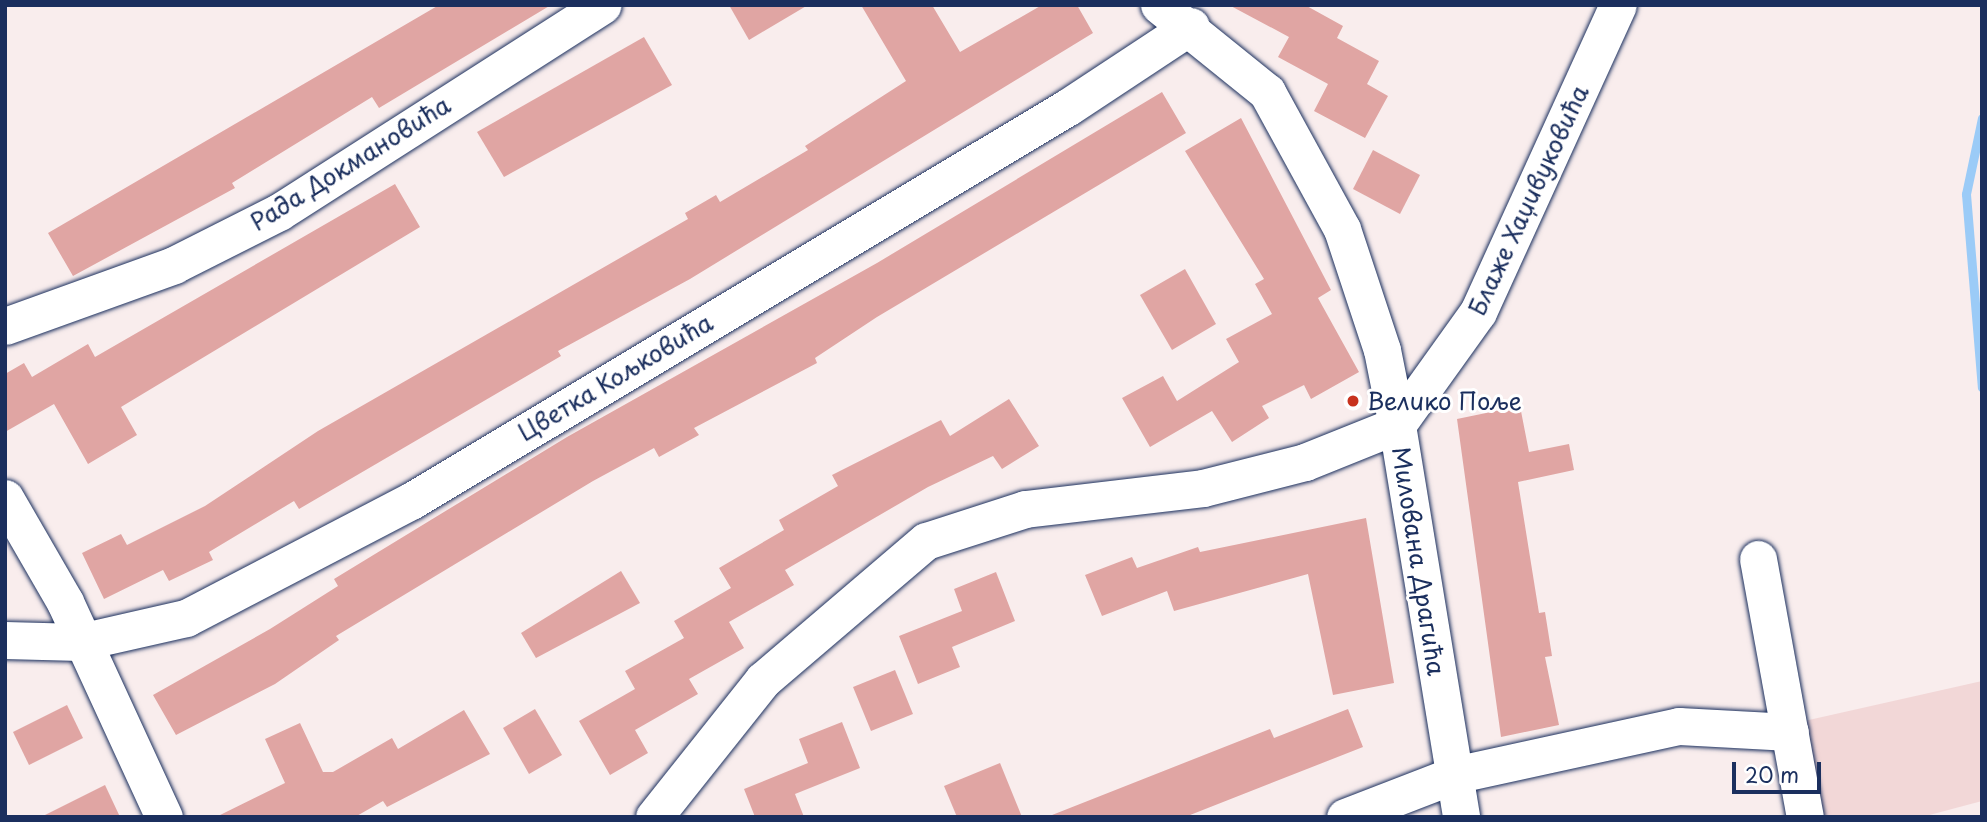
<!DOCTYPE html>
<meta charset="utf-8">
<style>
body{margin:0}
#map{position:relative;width:1987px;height:822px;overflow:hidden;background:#f9eded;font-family:"Playpen Sans",sans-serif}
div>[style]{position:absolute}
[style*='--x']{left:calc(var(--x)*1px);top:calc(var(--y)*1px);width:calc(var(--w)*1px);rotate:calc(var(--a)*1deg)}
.built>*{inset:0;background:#f2d7d7}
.stream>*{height:9px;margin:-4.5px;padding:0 4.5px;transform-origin:4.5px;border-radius:4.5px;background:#9bcbf7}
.building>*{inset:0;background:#e0a5a3}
.roads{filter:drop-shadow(0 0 2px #1b2f5e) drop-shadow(0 0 2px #1b2f5e)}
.minor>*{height:37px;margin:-18.5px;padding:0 18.5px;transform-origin:18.5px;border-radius:18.5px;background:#fff}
.dots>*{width:19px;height:19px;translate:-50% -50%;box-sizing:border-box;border:4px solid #fff;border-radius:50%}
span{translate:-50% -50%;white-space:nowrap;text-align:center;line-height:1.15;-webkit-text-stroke:6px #fff;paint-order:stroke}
.street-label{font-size:24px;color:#1b2f5e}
.poi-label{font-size:24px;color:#1b2f5e}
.left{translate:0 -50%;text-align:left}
.frame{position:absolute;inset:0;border:7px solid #1b2f5e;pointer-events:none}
.scale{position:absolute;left:1732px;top:762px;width:89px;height:32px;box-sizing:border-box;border:4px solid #1b2f5e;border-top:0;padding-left:9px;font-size:21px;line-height:24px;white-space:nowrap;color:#1b2f5e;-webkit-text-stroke:5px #fff;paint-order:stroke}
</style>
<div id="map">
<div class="built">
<i style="clip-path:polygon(1982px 681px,1982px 801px,1922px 817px,1810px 817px,1791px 724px)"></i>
</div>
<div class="stream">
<i style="--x:1982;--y:118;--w:78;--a:101.9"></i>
<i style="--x:1966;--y:194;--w:194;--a:85.3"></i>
</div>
<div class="building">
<i style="clip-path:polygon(439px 5px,551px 5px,379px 108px,372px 97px,232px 183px,235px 188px,73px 276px,48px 233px)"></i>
<i style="clip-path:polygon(729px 5px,808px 5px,749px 40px)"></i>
<i style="clip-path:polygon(861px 5px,932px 5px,960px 52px,1042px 5px,1077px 5px,1093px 33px,690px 279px,558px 351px,561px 356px,299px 509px,294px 501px,209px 552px,213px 560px,169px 581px,163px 570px,104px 599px,82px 553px,121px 534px,127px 545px,205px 506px,318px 431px,688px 219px,685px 213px,716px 195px,720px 202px,808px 150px,805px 146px,906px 81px)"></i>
<i style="clip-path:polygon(1229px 5px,1305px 5px,1343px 26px,1337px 38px,1379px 61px,1367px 84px,1388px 96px,1365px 138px,1314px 111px,1328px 84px,1278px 57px,1289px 37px)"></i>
<i style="clip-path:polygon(644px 37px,672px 85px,504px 177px,477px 132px)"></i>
<i style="clip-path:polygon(1162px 92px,1186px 133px,877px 317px,815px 358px,817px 363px,694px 428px,699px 435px,659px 457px,654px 448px,593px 481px,336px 636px,339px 640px,275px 684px,176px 735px,153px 695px,270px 629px,338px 586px,334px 579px,567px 437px,877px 263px)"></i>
<i style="clip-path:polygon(1241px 118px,1331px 290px,1318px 298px,1359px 372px,1311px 399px,1304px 385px,1262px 406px,1269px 418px,1232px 442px,1212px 411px,1150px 447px,1122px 398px,1163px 376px,1177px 401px,1239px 362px,1226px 339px,1272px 314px,1255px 284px,1264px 279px,1185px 151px)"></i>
<i style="clip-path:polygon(1373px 150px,1420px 175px,1400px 214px,1353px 189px)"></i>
<i style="clip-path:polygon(395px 184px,420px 227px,121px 407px,137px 435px,88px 464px,54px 404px,5px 432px,5px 374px,24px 363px,32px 377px,88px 344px,95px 357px)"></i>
<i style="clip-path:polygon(1185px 269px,1216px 324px,1172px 350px,1140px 295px)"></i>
<i style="clip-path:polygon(1009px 399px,1039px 446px,1002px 469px,993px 456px,928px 487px,785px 570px,794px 585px,729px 622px,744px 648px,689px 679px,698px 694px,635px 730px,648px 753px,610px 775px,579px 721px,635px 689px,625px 671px,684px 638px,674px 621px,731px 588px,719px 568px,784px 530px,779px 520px,838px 486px,832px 475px,941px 420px,950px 436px)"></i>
<i style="clip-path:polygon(1520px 406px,1529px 452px,1569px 444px,1574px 470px,1518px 482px,1539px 613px,1545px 612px,1552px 656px,1545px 657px,1559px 725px,1501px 737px,1457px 419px)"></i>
<i style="clip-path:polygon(1366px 518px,1394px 683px,1333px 695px,1308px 574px,1174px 611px,1167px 591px,1102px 616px,1085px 575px,1132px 557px,1137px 568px,1198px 547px,1200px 552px)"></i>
<i style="clip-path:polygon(621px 571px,640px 603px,536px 658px,521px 633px)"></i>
<i style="clip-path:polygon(996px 572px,1015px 621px,952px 647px,960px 667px,918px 684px,899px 636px,962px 611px,954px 589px)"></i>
<i style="clip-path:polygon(895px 670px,913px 714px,871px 731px,853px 687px)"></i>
<i style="clip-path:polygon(67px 705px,83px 738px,29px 765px,13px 732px)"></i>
<i style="clip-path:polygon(535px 709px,562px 755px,529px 774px,503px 728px)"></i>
<i style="clip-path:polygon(1348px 709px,1363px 747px,1185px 817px,1047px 817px,1270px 729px,1274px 738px)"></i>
<i style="clip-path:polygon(464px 710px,490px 754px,387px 807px,383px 801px,355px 817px,216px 817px,285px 783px,265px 739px,300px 723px,323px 772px,333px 772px,392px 738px,398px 749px)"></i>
<i style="clip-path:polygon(842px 722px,860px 768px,795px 794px,804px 817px,755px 817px,744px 789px,808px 763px,799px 739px)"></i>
<i style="clip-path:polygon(1000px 763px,1022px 817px,957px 817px,944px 786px)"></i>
<i style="clip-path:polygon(105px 785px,120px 817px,41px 817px)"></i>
</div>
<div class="roads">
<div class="minor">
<i style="--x:1159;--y:5;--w:139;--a:38.9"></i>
<i style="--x:1267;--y:92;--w:156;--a:61.3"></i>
<i style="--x:1342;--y:229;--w:127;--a:71.7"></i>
<i style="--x:1382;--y:350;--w:76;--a:78.7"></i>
<i style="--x:1397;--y:425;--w:397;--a:80.7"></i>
<i style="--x:5;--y:326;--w:180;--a:-19.8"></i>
<i style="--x:174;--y:265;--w:118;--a:-26.8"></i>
<i style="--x:279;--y:212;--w:384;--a:-32.6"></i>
<i style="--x:5;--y:498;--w:120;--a:60"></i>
<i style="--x:65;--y:602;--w:237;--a:65.3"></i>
<i style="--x:1758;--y:559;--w:262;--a:79.7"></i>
<i style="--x:5;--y:640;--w:75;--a:1.5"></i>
<i style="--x:80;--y:642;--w:109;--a:-12.8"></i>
<i style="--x:186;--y:618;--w:254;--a:-27.5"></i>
<i style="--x:411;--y:501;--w:766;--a:-30.95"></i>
<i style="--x:1068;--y:107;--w:147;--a:-33.4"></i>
<i style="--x:654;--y:817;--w:175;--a:-51.5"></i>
<i style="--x:763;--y:680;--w:214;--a:-40.5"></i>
<i style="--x:926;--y:541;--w:104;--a:-17.9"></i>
<i style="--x:1025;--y:509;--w:179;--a:-6.7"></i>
<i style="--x:1203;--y:488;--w:105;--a:-14.3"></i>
<i style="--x:1305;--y:462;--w:99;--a:-21.9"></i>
<i style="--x:1397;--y:425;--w:139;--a:-54.4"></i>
<i style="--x:1478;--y:312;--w:337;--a:-65.5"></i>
<i style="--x:1345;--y:817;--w:117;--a:-21.1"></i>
<i style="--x:1454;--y:775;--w:230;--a:-12.3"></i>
<i style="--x:1679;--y:726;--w:111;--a:3.1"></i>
</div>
</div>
<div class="dots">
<i style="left:1353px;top:401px;background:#c8321e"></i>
</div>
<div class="street-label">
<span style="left:350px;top:163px;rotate:-32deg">Рада Докмановића</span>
<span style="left:1528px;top:200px;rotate:-65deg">Блаже Хаџивуковића</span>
<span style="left:615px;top:377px;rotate:-31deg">Цветка Кољковића</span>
<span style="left:1419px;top:561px;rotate:81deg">Милована Драгића</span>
</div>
<div class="poi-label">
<span class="left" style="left:1367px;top:401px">Велико Поље</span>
</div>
<div class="frame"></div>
<div class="scale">20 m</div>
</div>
